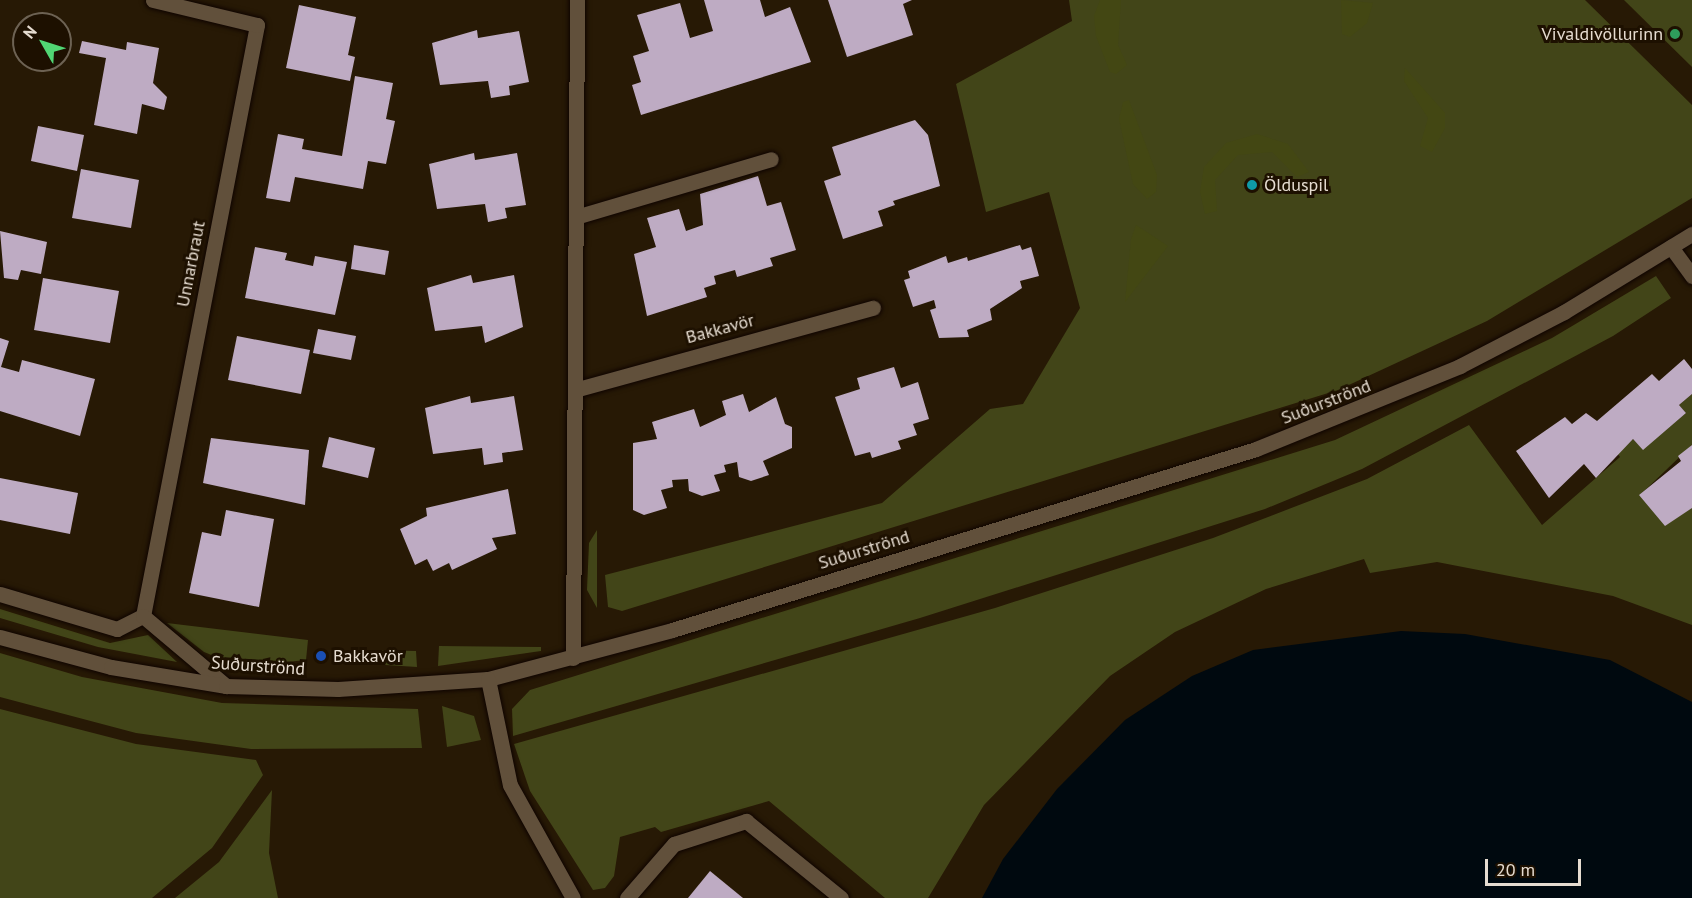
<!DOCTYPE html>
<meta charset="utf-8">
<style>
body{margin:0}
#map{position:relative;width:1692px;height:898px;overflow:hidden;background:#271905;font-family:"PT Sans",sans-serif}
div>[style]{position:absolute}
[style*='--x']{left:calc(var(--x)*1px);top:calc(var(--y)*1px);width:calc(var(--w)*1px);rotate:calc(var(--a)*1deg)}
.green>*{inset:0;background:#424518}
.forest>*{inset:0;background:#434713}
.water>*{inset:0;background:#00090f}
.building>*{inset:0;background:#beabc3}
.roads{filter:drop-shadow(0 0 2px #0f0400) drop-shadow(0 0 2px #0f0400)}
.minor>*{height:15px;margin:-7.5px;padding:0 7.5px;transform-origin:7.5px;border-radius:7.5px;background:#61503b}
.dots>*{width:16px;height:16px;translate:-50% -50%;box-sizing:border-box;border:3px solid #1d1000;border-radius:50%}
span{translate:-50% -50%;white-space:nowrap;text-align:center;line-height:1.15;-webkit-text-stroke:6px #1d1000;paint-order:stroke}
.poi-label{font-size:18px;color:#e6dcd0}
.right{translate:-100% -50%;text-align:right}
.left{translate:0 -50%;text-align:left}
.street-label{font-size:18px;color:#e6dcd0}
.north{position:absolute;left:12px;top:12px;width:60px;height:60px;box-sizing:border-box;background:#1d1000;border:2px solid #6d6253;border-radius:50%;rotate:309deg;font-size:16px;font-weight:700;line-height:24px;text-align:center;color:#e6dcd0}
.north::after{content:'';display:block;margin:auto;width:21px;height:27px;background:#51d674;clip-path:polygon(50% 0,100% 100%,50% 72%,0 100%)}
.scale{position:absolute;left:1485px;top:859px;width:96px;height:27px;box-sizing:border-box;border:3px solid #e6dcd0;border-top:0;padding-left:8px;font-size:18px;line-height:21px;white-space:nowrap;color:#e6dcd0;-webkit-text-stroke:4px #1d1000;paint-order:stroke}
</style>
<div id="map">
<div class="green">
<i style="clip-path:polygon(1069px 0,1585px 0,1692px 105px,1692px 198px,1487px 321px,1338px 390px,622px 611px,608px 607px,605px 575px,882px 503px,990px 409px,1023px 404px,1080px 308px,1049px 192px,986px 212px,956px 84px,1072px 21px)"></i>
<i style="clip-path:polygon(1624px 0,1692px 0,1692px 67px)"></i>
<i style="clip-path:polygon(1656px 276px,1671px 298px,1613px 336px,1362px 469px,1265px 509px,920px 618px,513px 736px,512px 709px,530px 690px,1335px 440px,1552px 338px)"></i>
<i style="clip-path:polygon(1692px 394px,1692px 445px,1640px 495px,1692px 508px,1692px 625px,1613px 596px,1437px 562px,1370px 573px,1364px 559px,1266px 589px,1175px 632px,1110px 676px,984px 805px,928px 898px,885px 898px,769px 801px,661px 832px,655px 827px,620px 837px,614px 876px,605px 888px,593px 890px,530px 791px,514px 744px,995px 608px,1213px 538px,1367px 479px,1469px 425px,1542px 525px,1620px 457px,1617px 453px,1633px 439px,1643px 449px,1686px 413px,1679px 405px)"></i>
<i style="clip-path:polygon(597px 530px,597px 608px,587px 590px,589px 543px)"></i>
<i style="clip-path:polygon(0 609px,110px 643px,148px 635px,177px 662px,98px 647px,0 618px)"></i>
<i style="clip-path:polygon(167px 623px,308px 640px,306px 660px,241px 667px,204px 652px)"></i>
<i style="clip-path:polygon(439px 646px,541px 647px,541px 651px,438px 666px)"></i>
<i style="clip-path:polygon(365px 650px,416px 651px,417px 667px,354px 663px)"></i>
<i style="clip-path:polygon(0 653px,82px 677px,222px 703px,418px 709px,422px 748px,251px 749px,136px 733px,0 697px)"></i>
<i style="clip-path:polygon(442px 706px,474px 716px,481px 740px,447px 747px)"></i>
<i style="clip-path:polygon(0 709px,136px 744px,256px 760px,263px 775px,212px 848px,152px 898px,0 898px)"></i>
<i style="clip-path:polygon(272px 790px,269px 853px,278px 898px,175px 898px,219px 862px)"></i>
</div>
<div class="forest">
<i style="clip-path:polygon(1100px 0,1121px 0,1118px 45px,1127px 65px,1116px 74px,1110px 72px,1096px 36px,1094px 16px)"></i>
<i style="clip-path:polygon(1341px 0,1373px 3px,1367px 23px,1350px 37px,1342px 34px)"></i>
<i style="clip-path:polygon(1405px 68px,1445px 113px,1445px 128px,1432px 152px,1420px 146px,1428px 118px,1404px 81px)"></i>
<i style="clip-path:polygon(1129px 100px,1157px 175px,1156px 192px,1147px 199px,1133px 184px,1119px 119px,1123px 102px)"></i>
<i style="clip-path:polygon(1257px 134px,1288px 144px,1309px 172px,1297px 177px,1272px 152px,1238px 155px,1215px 180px,1217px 211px,1205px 214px,1200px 192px,1204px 167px,1226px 143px)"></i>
<i style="clip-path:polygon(1136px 225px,1168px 246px,1125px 302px,1131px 239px)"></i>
</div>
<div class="water">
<i style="clip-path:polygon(1401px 631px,1465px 634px,1610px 660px,1692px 702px,1692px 898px,982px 898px,1003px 859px,1057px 789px,1125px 720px,1192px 676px,1253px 650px)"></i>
</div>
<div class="building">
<i style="clip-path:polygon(704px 0,760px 0,765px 17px,790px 7px,811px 62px,641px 115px,632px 85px,641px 82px,633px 56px,649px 51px,637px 15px,680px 3px,690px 38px,713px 31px)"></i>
<i style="clip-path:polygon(828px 0,912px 0,903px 4px,913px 35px,847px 57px)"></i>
<i style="clip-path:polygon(299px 5px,356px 17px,348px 55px,355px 57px,350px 81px,286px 68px)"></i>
<i style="clip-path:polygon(477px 30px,478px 38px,519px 31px,529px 82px,509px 86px,510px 95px,491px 98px,488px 81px,440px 85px,432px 43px)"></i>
<i style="clip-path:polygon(82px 41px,126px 50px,127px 42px,159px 48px,153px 83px,167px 97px,164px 110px,142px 104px,137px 134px,94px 125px,106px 58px,79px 53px)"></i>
<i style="clip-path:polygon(355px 76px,393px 83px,386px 119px,395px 121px,386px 164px,368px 161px,363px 189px,295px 177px,290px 202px,266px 198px,278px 134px,304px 139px,302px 149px,342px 156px)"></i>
<i style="clip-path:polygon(915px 120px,928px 135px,940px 186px,893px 201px,895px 205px,878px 211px,883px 226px,843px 239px,824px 181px,841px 175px,832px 147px)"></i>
<i style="clip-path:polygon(38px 126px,84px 135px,77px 171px,31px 161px)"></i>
<i style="clip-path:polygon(474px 153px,475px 160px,517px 153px,526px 205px,505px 208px,507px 218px,488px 222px,485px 204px,437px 209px,429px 164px)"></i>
<i style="clip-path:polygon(81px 169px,139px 180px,131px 228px,72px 218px)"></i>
<i style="clip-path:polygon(758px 176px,767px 206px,781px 202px,796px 250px,770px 258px,773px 266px,737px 277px,735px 270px,714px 276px,716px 284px,704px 288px,707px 297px,647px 316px,634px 254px,656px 247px,647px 218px,679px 209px,686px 231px,703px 225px,700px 194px)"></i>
<i style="clip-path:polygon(0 231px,47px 242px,41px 274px,21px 270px,18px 280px,4px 278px)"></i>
<i style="clip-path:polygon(354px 245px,389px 251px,385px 275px,351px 269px)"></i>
<i style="clip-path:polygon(1020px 245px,1022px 250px,1031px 247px,1039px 276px,1020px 281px,1022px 288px,990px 309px,992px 320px,967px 330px,969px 337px,939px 338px,930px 310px,936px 308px,934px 300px,913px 307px,904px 280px,910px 278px,908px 271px,946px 256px,948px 263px,967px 257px,968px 261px)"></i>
<i style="clip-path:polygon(255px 247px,287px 253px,285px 260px,313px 266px,315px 256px,347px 262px,335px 315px,245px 298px)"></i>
<i style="clip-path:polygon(471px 275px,473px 283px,514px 275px,523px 327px,485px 343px,482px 326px,435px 331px,427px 288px)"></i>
<i style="clip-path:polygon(43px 278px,119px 291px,110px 343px,34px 330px)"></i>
<i style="clip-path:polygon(318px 329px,356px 336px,351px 360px,313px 353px)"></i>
<i style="clip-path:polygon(237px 336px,310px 350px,301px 394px,228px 380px)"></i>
<i style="clip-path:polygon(0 338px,9px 341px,1px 367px,19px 372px,22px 360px,95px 379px,80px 436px,0 411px)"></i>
<i style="clip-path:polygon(1684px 359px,1692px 369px,1692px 394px,1679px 405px,1686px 413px,1643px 450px,1633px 439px,1596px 478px,1584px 464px,1549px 498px,1516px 451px,1565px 417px,1572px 424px,1586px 413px,1597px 421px,1652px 374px,1659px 381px)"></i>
<i style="clip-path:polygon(894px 367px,901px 388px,918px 382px,929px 419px,913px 424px,917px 435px,898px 441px,901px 449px,872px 458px,870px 452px,855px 456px,835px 397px,860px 389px,857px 378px)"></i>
<i style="clip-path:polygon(743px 394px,749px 412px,776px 397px,785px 424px,792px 427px,792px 448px,763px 461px,769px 475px,751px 481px,739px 477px,737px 462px,724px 465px,726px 472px,714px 475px,720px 491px,702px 496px,689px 491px,688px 479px,672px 480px,673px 487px,661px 490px,667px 508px,644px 515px,633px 510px,633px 443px,657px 439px,652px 422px,694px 409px,700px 427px,726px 415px,722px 401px)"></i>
<i style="clip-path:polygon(470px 396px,471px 403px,514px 396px,523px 450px,502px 453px,503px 462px,484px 465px,482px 448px,433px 454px,425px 408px)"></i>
<i style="clip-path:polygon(329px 437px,375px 448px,368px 478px,322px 467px)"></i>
<i style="clip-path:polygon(211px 438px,309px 450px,305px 505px,203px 483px)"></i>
<i style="clip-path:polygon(1692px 445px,1692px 508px,1665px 526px,1639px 495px,1681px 461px,1678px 456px)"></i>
<i style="clip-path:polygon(0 478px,78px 493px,70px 534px,0 520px)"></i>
<i style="clip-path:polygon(508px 489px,516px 534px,492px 538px,497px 549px,452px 570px,449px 563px,433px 571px,427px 559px,415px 565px,400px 529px,427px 516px,426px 508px)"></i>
<i style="clip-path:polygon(226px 510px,274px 519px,259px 607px,189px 593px,202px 532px,221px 536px)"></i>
<i style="clip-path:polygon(710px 871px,743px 898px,688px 898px)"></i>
</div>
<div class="roads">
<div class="minor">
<i style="--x:579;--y:216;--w:200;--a:-16.5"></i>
<i style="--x:1671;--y:247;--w:36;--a:54"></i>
<i style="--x:578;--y:389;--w:306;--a:-15.4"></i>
<i style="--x:0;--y:594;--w:122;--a:16.7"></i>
<i style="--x:117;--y:629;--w:29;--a:-27"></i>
<i style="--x:143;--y:616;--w:602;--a:-79.08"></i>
<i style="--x:257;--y:25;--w:107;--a:-166.5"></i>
<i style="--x:143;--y:616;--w:109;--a:40.1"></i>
<i style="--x:0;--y:637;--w:115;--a:15.1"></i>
<i style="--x:111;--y:667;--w:117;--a:9.4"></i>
<i style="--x:226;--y:686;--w:112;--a:1.5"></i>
<i style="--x:338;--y:689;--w:150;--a:-3.8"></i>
<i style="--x:488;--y:679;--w:190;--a:-14.9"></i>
<i style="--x:672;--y:630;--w:611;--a:-17.22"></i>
<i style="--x:1256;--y:449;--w:220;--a:-22.1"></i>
<i style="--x:1460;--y:366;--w:117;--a:-27.4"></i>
<i style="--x:1564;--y:312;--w:150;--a:-31.4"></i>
<i style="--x:573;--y:658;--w:658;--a:-89.65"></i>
<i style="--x:488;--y:679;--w:108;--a:78.3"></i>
<i style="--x:510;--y:785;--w:129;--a:60.9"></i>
<i style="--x:627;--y:898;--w:72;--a:-49"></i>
<i style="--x:674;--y:844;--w:76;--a:-17.7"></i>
<i style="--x:746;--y:821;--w:122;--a:39"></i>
</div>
</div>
<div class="dots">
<i style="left:1675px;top:34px;background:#2e9e5b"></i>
<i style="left:1252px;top:185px;background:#0f9aa8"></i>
<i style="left:321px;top:656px;background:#1a4fb4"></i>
</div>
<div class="poi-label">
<span class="right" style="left:1663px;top:34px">Vivaldivöllurinn</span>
<span class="left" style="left:1264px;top:185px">Ölduspil</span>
<span class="left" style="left:333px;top:656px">Bakkavör</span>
</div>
<div class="street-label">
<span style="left:191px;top:264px;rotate:-79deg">Unnarbraut</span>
<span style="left:720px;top:329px;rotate:-15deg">Bakkavör</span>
<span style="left:1326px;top:402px;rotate:-21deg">Suðurströnd</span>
<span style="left:864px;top:550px;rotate:-17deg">Suðurströnd</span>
<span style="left:258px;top:666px;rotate:4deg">Suðurströnd</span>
</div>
<div class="north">N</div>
<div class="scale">20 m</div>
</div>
